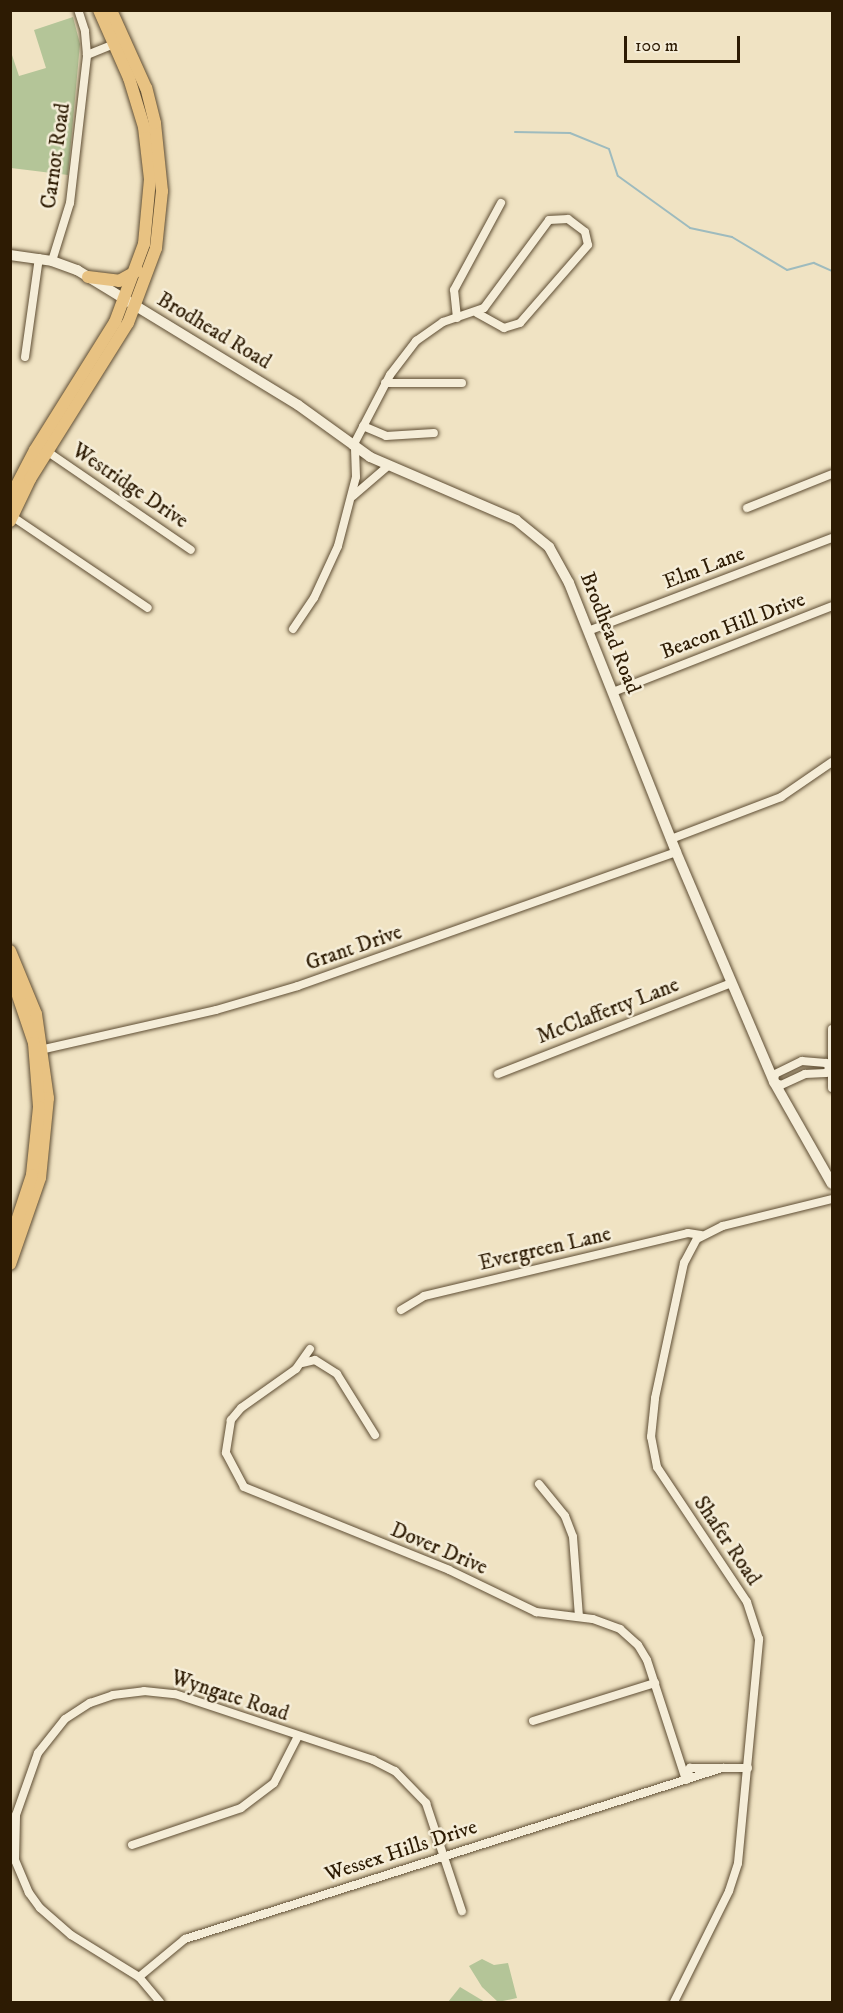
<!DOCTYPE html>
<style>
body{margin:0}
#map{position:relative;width:843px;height:2013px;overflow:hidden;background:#f0e3c3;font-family:"IM FELL DW Pica",serif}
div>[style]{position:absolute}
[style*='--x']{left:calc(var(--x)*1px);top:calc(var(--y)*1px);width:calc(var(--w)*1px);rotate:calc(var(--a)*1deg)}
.green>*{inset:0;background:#b4c598}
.stream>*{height:2px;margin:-1px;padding:0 1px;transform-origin:1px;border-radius:1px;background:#9ebbbe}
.roads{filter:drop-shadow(0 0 2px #5e4d33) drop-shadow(0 0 2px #5e4d33)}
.street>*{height:8px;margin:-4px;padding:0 4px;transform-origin:4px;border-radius:4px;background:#f5edd8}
.secondary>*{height:10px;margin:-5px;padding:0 5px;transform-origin:5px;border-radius:5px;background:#f5edd8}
.primary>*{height:12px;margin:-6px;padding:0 6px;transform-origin:6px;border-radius:6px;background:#e8c282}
span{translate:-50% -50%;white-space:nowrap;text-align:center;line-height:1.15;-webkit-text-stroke:5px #f5edd8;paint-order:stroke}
.street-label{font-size:21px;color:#2d1b03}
.frame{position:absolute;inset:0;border:12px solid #2d1b03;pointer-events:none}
.scale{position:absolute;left:624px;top:36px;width:116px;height:27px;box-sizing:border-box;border:3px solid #2d1b03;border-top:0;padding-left:8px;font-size:18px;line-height:21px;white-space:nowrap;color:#2d1b03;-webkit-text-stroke:4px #f5edd8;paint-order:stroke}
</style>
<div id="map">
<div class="green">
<i style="clip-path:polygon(73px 17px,80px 44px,68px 175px,11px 168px,11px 52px,19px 76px,46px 68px,34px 30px)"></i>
<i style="clip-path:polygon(482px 1959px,494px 1965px,508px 1963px,517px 1998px,498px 2002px,482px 1987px,469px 1966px)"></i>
<i style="clip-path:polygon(460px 1987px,485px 2002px,448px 2002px)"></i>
</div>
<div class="stream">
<i style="--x:515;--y:132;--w:55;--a:1"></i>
<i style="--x:570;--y:133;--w:42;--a:22.3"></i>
<i style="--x:609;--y:149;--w:28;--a:72"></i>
<i style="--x:618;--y:176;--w:89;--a:35.8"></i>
<i style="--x:690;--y:228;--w:43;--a:12.1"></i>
<i style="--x:732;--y:237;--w:64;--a:31"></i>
<i style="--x:787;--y:270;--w:28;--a:-15"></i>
<i style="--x:814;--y:263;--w:20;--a:24"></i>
</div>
<div class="roads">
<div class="street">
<i style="--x:87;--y:55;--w:31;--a:-22"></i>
<i style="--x:52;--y:261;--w:61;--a:-72.8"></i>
<i style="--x:70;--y:203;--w:149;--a:-83.4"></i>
<i style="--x:87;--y:55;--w:24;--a:-95"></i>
<i style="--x:85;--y:31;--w:22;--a:-108"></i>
<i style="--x:457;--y:318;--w:28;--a:-96"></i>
<i style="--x:454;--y:290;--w:99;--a:-61.6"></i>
<i style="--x:25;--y:357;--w:100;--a:-82"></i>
<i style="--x:385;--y:383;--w:77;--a:0"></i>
<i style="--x:363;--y:426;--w:25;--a:23"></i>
<i style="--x:386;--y:436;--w:48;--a:-3.6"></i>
<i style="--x:353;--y:446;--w:80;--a:-62.5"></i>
<i style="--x:390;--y:375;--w:43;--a:-52.6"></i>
<i style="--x:416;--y:341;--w:33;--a:-35"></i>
<i style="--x:443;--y:322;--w:43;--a:-18.9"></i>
<i style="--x:484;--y:308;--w:109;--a:-53.5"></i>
<i style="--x:549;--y:220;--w:19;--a:-3"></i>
<i style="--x:568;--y:219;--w:21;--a:37"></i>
<i style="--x:585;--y:232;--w:13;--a:77"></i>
<i style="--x:588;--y:245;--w:103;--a:131.1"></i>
<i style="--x:520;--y:323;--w:17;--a:163"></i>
<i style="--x:504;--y:328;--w:31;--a:-151"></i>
<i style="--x:48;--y:452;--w:173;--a:34.4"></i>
<i style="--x:353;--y:496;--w:46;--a:-40.6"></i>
<i style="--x:747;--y:508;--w:92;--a:-21.8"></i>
<i style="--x:10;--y:515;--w:166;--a:34"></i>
<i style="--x:293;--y:629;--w:37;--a:-56"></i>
<i style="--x:314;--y:598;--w:57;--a:-65.2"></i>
<i style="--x:338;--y:546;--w:71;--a:-75.4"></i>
<i style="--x:356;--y:477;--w:30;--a:-92"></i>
<i style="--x:588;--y:631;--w:261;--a:-20.9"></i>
<i style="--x:613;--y:692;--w:235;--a:-21.4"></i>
<i style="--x:671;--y:839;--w:118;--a:-20.9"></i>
<i style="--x:781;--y:797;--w:62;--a:-34.5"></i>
<i style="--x:832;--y:1029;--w:59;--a:90"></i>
<i style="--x:40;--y:1050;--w:180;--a:-12.8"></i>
<i style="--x:216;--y:1010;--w:85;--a:-16.3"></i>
<i style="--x:298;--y:986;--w:401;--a:-19.5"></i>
<i style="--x:802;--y:1061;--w:24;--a:5"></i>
<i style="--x:826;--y:1063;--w:6;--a:51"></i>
<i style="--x:830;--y:1068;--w:6;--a:129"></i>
<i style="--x:826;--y:1073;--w:21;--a:177"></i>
<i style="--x:805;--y:1074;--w:26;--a:155"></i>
<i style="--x:781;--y:1085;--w:8;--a:-157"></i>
<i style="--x:774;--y:1082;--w:8;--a:-83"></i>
<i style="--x:775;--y:1074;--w:30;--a:-26"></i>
<i style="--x:498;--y:1074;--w:250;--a:-21.3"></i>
<i style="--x:401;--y:1310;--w:27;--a:-31"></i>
<i style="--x:424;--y:1296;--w:271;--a:-13.4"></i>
<i style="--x:688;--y:1233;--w:13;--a:9"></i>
<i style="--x:310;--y:1349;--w:24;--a:125"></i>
<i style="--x:296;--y:1369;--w:67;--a:144.7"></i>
<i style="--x:241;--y:1408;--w:16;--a:130"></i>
<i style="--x:231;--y:1420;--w:33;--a:99"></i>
<i style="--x:226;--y:1453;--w:38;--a:62"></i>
<i style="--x:244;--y:1487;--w:221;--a:22"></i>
<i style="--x:449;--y:1570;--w:97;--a:25.8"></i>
<i style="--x:536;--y:1612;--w:57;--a:7"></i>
<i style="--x:593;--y:1619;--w:29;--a:20"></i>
<i style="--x:620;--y:1629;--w:24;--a:42"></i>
<i style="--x:638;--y:1645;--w:17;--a:59"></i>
<i style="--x:647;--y:1660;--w:126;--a:72"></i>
<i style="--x:302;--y:1363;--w:13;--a:-13"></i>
<i style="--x:315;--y:1360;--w:26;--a:32"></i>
<i style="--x:337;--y:1374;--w:72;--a:58.1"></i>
<i style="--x:539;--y:1484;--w:41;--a:50.9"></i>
<i style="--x:565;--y:1516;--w:22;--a:69"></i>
<i style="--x:573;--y:1537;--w:80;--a:85.7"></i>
<i style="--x:533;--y:1721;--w:128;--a:-17.3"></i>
<i style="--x:686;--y:1780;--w:13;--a:-72"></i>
<i style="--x:690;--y:1768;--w:58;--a:0"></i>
<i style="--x:132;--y:1845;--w:115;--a:-18.7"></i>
<i style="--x:241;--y:1808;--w:41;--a:-37.1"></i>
<i style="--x:274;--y:1783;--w:53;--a:-62.9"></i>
<i style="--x:139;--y:1977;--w:60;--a:-39.6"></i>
<i style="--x:185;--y:1939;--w:564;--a:-17.66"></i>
<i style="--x:160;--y:2002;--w:33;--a:-130"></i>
<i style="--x:139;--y:1977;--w:80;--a:-148.3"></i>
<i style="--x:71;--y:1935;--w:41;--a:-138.9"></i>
<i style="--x:40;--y:1908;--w:19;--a:-126"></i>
<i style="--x:29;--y:1893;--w:36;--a:-113"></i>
<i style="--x:15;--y:1860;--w:45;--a:-88.7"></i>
<i style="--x:16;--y:1815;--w:66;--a:-70.5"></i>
<i style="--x:38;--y:1753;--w:43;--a:-51.5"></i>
<i style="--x:65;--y:1719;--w:30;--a:-33"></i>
<i style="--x:90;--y:1703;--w:24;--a:-19"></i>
<i style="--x:113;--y:1695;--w:31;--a:-7"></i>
<i style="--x:144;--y:1691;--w:31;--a:6"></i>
<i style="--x:175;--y:1694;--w:209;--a:18.4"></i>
<i style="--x:373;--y:1760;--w:25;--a:27"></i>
<i style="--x:395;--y:1771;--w:45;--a:45.9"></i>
<i style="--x:426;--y:1803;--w:114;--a:71.6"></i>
<i style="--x:674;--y:2002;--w:124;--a:-63.6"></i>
<i style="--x:729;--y:1891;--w:29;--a:-72"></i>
<i style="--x:738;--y:1863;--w:225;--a:-84.6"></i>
<i style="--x:759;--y:1639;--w:39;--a:-108"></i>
<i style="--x:747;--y:1602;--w:162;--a:-123.7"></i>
<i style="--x:657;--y:1467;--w:31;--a:-101"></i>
<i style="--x:651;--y:1437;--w:39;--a:-84"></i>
<i style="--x:655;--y:1398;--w:138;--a:-77.9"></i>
<i style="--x:684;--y:1263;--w:27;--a:-62"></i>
<i style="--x:697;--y:1239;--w:29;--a:-27"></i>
<i style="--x:723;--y:1226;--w:112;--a:-13.9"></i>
</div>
<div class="secondary">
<i style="--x:10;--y:255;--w:42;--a:8.1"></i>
<i style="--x:52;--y:261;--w:27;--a:20"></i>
<i style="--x:77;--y:270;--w:259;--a:31.4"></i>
<i style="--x:298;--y:405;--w:89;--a:35.8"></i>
<i style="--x:370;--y:457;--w:159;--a:23.3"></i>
<i style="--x:516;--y:520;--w:43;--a:39.3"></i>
<i style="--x:549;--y:547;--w:41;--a:60.9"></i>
<i style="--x:569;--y:583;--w:289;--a:68.3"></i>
<i style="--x:676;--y:852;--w:250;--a:66.9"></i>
<i style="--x:774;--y:1082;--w:117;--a:60.4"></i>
</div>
<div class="primary">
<i style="--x:88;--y:277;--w:31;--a:7"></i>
<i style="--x:119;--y:281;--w:21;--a:-29"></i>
<i style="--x:10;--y:498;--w:54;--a:-62.5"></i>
<i style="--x:35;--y:450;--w:151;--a:-58"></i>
<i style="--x:115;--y:322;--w:83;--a:-69.6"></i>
<i style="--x:144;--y:244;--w:65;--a:-84.7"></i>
<i style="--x:150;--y:179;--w:52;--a:-96.6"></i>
<i style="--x:144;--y:127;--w:51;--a:-107"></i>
<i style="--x:129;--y:78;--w:74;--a:-113.8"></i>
<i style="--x:10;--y:521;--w:47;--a:-64.5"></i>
<i style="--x:30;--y:479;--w:184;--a:-57.9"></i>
<i style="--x:128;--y:323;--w:80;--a:-69.5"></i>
<i style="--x:156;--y:248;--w:57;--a:-84"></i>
<i style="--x:162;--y:191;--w:68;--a:-95.9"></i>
<i style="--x:155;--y:123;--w:36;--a:-104"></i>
<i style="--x:146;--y:88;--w:85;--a:-114.2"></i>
<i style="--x:10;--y:951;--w:68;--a:67.6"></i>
<i style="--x:36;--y:1014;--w:85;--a:81.9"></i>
<i style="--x:48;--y:1098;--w:80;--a:95.7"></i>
<i style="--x:40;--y:1178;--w:91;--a:109.2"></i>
<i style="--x:10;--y:972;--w:75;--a:71.3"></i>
<i style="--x:34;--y:1043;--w:64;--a:85.5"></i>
<i style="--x:39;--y:1107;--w:68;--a:95.9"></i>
<i style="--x:32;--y:1175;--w:71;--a:108.2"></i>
</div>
</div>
<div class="street-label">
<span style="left:56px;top:156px;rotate:-82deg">Carnot Road</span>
<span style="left:214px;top:331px;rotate:31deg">Brodhead Road</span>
<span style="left:130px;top:486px;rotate:34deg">Westridge Drive</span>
<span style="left:704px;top:568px;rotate:-21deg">Elm Lane</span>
<span style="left:733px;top:626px;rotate:-21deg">Beacon Hill Drive</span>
<span style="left:610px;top:633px;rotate:68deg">Brodhead Road</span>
<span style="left:354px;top:948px;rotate:-19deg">Grant Drive</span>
<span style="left:608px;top:1011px;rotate:-21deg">McClafferty Lane</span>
<span style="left:545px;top:1249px;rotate:-13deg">Evergreen Lane</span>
<span style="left:727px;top:1541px;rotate:56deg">Shafer Road</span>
<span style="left:439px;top:1549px;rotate:23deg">Dover Drive</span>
<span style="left:230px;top:1696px;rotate:18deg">Wyngate Road</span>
<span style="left:401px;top:1851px;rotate:-18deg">Wessex Hills Drive</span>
</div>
<div class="frame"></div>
<div class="scale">100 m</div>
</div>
